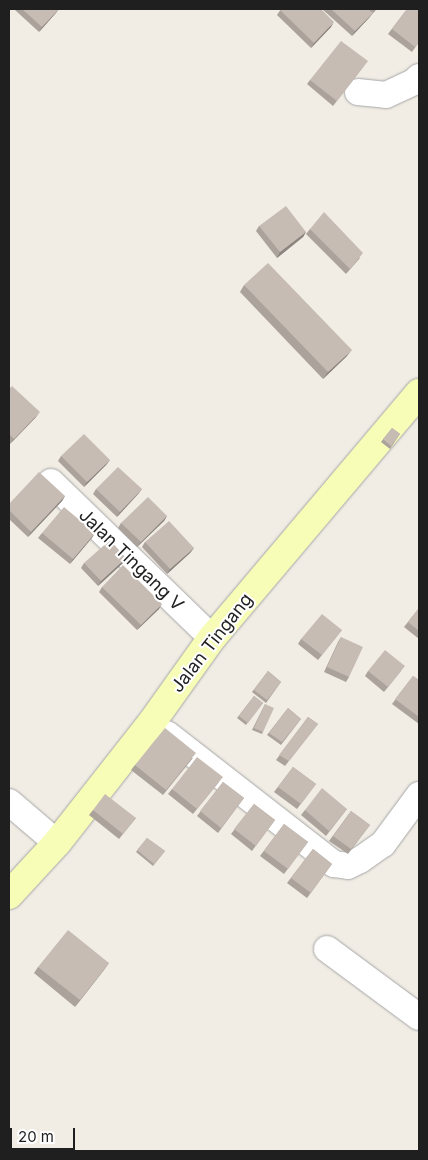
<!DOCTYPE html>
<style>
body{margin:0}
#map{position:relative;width:428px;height:1160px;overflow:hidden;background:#f1ede5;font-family:Inter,sans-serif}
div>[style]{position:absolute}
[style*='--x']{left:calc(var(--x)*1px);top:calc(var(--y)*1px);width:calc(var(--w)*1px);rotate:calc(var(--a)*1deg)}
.roads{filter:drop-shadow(0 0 1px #a6a6a6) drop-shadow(0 0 1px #a6a6a6)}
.minor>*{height:26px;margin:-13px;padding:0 13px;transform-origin:13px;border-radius:13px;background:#fff}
.secondary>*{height:28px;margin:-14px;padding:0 14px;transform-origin:14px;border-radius:14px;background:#f7fdb7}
.wall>*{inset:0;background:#aaa29b}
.shaded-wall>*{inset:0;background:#8b847e}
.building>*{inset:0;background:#c6bcb4}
span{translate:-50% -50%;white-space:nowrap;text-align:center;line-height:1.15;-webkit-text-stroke:4px #fff;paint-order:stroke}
.street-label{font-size:18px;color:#1f1f1f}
.frame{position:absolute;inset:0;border:10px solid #1f1f1f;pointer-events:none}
.scale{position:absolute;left:10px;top:1128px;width:65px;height:22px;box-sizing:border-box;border:2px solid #1f1f1f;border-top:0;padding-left:6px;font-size:15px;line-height:18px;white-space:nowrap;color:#1f1f1f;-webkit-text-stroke:4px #fff;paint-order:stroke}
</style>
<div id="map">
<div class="roads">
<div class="minor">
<i style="--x:358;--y:92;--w:28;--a:6"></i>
<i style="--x:386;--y:95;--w:31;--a:-25"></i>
<i style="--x:414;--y:82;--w:7;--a:-45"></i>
<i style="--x:51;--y:482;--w:224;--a:44.1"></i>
<i style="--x:167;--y:734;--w:212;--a:37.9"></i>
<i style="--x:334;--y:864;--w:14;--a:8"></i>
<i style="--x:348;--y:866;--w:13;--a:-27"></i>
<i style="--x:360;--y:860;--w:28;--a:-35"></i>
<i style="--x:383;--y:844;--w:61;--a:-53.7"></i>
<i style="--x:9;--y:802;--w:63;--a:40.5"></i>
<i style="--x:327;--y:949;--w:114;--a:36.5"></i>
</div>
<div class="secondary">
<i style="--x:9;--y:895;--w:71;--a:-47.3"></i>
<i style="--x:57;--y:843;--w:154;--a:-51.9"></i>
<i style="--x:152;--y:722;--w:103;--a:-54.5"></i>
<i style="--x:212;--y:638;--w:321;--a:-49.8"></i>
</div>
</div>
<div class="wall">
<i style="clip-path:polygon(16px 9px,59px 9px,39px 32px,15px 10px)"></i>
<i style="clip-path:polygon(281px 9px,331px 27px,311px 48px,277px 15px)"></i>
<i style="clip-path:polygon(322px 9px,377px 9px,352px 36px)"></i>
<i style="clip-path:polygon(407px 9px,419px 42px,412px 52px,388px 34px)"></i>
<i style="clip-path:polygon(364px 66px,333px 106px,307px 84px,310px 80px)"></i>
<i style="clip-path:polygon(259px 226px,306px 232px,303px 237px,277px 258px,256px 231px)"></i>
<i style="clip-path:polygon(310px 229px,360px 258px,346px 274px,306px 234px)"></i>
<i style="clip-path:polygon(244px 285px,347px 356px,323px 379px,240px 292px)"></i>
<i style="clip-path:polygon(9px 389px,36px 417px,10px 444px,9px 442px)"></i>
<i style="clip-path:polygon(392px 428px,400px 434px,390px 449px,381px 442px)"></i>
<i style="clip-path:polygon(61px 456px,110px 460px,106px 465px,84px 487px,58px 461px)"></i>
<i style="clip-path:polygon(96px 489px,142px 489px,138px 494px,117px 517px,93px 494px)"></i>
<i style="clip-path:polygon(65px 496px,62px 501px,28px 537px,9px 519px,9px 504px)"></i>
<i style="clip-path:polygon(167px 516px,164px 521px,137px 547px,118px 528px,121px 523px)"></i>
<i style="clip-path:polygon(42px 533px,95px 533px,70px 564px,38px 538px)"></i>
<i style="clip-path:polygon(145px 542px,194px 548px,190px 553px,167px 574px,142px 547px)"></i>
<i style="clip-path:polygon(84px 563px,123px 563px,98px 586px,81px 568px)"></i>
<i style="clip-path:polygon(102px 587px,159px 609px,137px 630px,99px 592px)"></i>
<i style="clip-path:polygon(419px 608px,419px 639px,404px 627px)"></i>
<i style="clip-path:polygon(342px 630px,318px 660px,298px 644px,301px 639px)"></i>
<i style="clip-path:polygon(341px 637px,349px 677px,346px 682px,324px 672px,338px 642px)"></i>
<i style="clip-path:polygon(268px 671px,281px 682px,266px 703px,252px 692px)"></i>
<i style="clip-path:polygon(368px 671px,401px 671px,384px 692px,365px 676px)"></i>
<i style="clip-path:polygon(413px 676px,419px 680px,419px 724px,392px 704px)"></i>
<i style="clip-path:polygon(254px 696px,263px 703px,246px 725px,237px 718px)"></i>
<i style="clip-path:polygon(265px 704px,263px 732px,262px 734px,252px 730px)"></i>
<i style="clip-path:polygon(288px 708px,301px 719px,281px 745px,267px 735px)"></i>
<i style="clip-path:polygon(308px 717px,318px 724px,285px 766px,276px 760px)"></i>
<i style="clip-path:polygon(193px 758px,163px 795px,131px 770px,135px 765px)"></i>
<i style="clip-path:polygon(293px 767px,316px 784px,297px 809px,274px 792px)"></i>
<i style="clip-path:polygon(219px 782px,193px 814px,168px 794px,172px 789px)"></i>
<i style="clip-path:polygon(223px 782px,244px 798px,218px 833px,197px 816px)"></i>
<i style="clip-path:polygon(254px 804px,275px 820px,252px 851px,231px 834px)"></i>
<i style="clip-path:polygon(347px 809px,326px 836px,301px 815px,305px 810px)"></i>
<i style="clip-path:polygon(93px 810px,136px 818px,119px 839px,89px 815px)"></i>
<i style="clip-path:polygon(351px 811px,370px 825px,348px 854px,329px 841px)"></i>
<i style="clip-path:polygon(284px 824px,308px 842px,284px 874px,260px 856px)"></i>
<i style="clip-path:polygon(147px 838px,165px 851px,153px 866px,136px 852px)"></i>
<i style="clip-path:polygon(313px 849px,332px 864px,307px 898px,287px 883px)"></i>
<i style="clip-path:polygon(109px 963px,75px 1007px,34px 973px,38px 967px)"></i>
</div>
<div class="shaded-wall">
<i style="clip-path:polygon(59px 9px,56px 13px,39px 32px,42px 27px)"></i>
<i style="clip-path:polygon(373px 13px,369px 18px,352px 36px,355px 31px)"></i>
<i style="clip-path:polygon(334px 22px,331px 27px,311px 48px,314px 43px)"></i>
<i style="clip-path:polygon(306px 232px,303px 237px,277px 258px,280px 252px)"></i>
<i style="clip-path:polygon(352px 350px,347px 356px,323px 379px,328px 372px)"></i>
<i style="clip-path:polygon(40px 412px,36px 417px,10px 444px,14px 439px)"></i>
<i style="clip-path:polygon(110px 460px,106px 465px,84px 487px,87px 482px)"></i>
<i style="clip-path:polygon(142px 489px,138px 494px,117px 517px,120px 512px)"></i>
<i style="clip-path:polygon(65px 496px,62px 501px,28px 537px,31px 532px)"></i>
<i style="clip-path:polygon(167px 516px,164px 521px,137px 547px,141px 542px)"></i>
<i style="clip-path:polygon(95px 533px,92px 538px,70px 564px,73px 559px)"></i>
<i style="clip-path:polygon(194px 548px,190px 553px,167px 574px,170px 569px)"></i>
<i style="clip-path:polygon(126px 558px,123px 563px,98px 586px,101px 581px)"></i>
<i style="clip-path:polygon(162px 604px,159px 609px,137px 630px,141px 625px)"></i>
<i style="clip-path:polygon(109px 963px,104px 970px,75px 1007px,80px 1000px)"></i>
</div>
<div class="building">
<i style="clip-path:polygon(22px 9px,59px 9px,42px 27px)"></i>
<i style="clip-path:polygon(281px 9px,321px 9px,334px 22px,314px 43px,280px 10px)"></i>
<i style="clip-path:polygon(331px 9px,368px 9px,373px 13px,355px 31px)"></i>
<i style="clip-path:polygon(407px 9px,419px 9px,419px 42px,415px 47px,392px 29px)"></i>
<i style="clip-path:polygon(341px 41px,368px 61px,337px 101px,310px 80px)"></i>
<i style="clip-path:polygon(286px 206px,306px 232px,280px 252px,259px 226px)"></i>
<i style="clip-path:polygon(324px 212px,363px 253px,350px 269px,310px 229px)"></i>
<i style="clip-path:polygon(268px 263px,352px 350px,328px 372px,244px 285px)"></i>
<i style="clip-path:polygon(12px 386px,40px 412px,14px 439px,9px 434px,9px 389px)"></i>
<i style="clip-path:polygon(392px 428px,400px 434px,391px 446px,383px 439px)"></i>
<i style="clip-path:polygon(84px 434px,110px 460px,87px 482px,61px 456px)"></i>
<i style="clip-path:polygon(118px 467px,142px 489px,120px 512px,96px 489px)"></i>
<i style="clip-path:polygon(39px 472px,65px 496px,31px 532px,9px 510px,9px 504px)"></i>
<i style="clip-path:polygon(148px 497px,167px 516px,141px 542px,121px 523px)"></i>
<i style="clip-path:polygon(64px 507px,95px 533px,73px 559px,42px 533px)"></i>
<i style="clip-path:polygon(169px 521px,194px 548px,170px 569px,145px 542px)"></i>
<i style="clip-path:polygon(110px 540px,126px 558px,101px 581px,84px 563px)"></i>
<i style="clip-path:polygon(123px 565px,162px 604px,141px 625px,102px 587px)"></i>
<i style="clip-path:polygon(419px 608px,419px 631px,408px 622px)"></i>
<i style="clip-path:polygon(322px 614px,342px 630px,322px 655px,301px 639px)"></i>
<i style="clip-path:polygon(341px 637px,363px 647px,349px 677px,327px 667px)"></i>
<i style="clip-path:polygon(385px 650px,405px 666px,388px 687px,368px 671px)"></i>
<i style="clip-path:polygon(268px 671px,281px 682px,267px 700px,254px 690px)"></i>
<i style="clip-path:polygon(413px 676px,419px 680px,419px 717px,395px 699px)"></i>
<i style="clip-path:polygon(254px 696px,263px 703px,248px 723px,239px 716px)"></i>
<i style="clip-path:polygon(265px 704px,274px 708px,263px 732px,254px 728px)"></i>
<i style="clip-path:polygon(288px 708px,301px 719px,282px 742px,269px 733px)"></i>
<i style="clip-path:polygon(308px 717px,318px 724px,289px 761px,279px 755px)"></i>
<i style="clip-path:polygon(165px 728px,196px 753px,166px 790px,135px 765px)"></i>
<i style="clip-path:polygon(197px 757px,223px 777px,197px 809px,172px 789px)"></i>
<i style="clip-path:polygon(293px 767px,316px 784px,301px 804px,278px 787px)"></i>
<i style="clip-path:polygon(223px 782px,244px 798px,221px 828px,200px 811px)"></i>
<i style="clip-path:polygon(322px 788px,347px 809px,329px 831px,305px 810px)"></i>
<i style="clip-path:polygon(105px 794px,136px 818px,123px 834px,93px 810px)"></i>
<i style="clip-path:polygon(254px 804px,275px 820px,256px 846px,234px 829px)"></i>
<i style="clip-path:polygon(351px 811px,370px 825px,351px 849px,333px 836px)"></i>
<i style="clip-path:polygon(284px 824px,308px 842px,288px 869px,264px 851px)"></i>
<i style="clip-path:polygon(147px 838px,165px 851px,154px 864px,137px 850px)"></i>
<i style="clip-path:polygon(313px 849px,332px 864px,311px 893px,291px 878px)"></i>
<i style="clip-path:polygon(68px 930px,109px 963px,80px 1000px,38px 967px)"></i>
</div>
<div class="street-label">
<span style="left:131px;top:560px;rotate:44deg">Jalan Tingang V</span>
<span style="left:212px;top:643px;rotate:-52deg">Jalan Tingang</span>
</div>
<div class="frame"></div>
<div class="scale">20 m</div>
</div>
